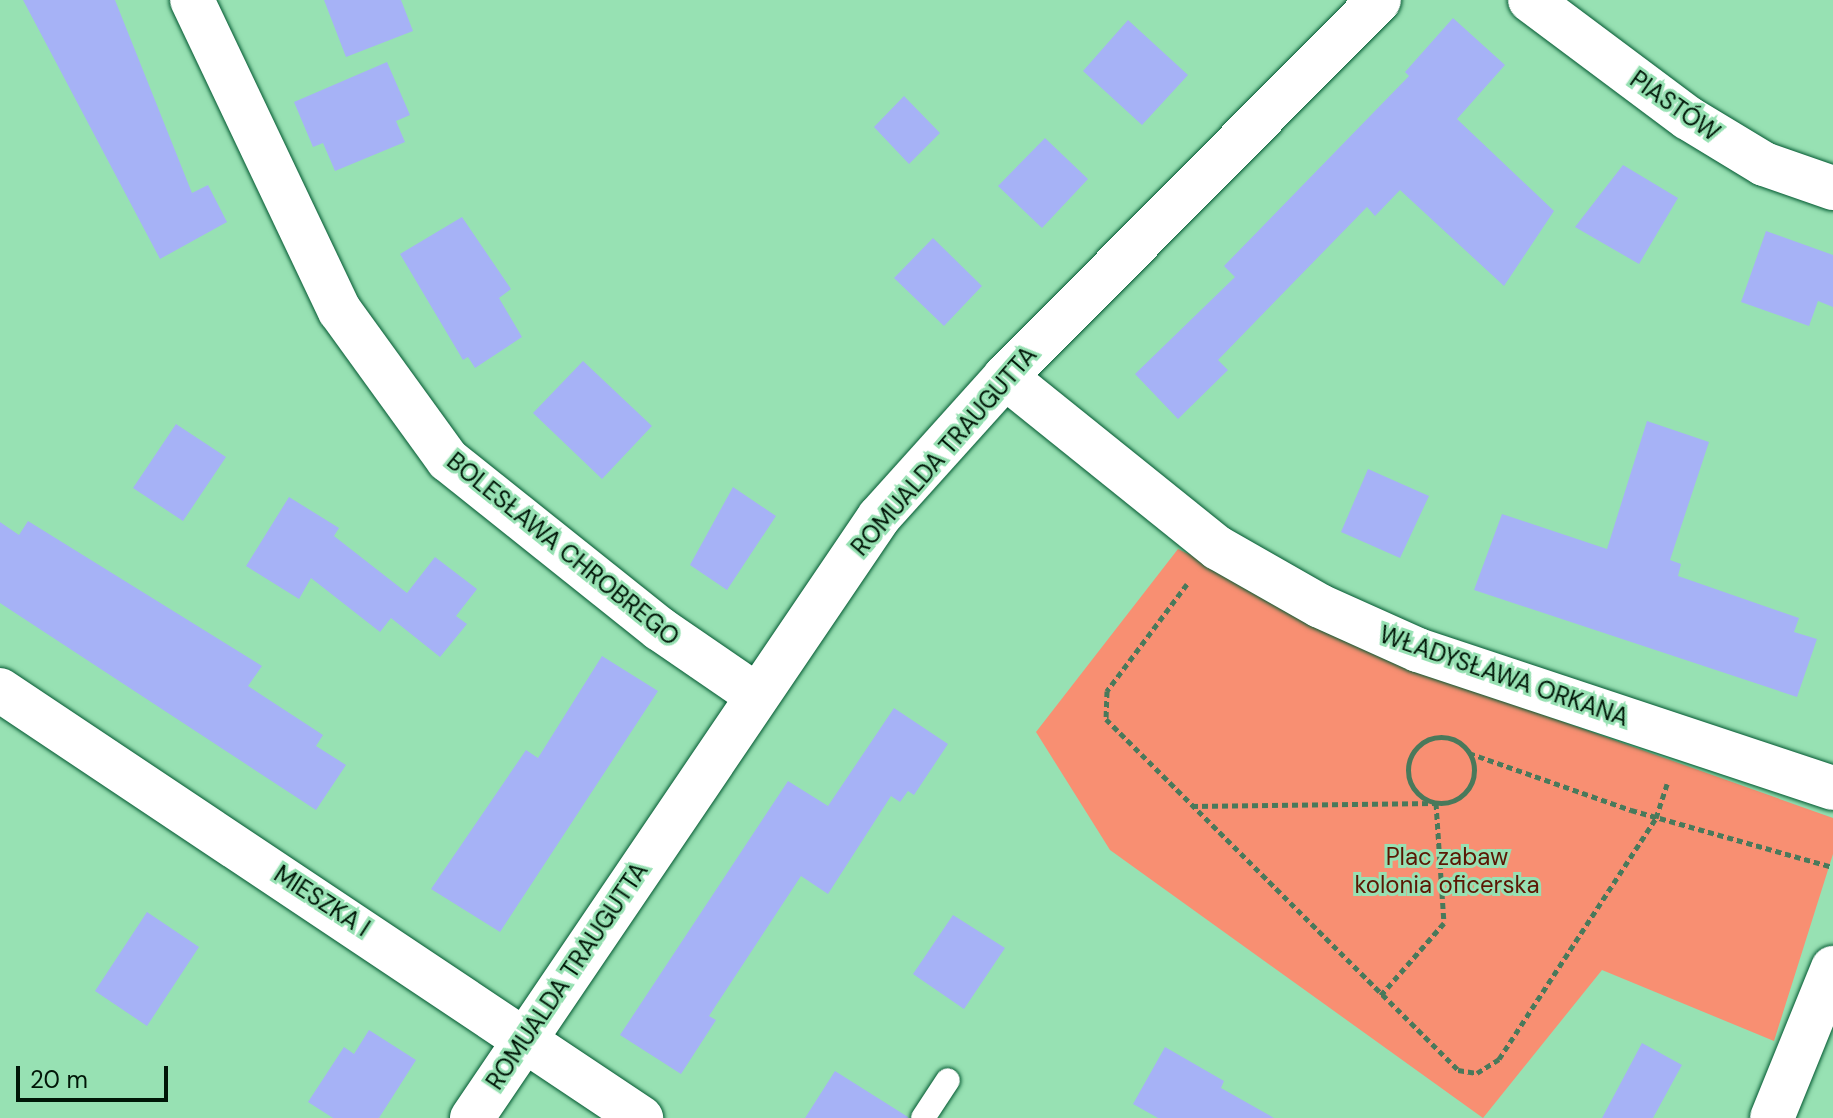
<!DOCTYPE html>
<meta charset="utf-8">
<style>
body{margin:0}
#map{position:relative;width:1833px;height:1118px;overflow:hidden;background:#97e1b3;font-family:"DM Sans",sans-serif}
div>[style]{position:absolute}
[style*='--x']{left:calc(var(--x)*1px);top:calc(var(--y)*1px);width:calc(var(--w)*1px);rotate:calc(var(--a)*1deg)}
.green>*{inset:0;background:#f88f72}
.building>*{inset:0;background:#a6b2f6}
.path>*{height:5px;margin-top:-2.5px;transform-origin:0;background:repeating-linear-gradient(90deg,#49795b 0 6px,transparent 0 10px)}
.path>.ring{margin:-2.5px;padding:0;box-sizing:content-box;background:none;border:5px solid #49795b;border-radius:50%}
.roads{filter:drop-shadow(0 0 2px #005730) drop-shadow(0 0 2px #005730)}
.service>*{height:24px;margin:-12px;padding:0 12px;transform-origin:12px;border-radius:12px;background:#fff}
.minor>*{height:44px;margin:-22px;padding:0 22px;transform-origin:22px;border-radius:22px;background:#fff}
span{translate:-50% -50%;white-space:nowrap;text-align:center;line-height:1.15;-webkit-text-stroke:6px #97e1b3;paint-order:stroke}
.street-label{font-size:24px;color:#001607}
.park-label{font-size:24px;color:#5a1704}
.scale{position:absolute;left:16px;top:1066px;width:152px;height:36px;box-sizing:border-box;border:4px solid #001607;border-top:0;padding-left:10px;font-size:24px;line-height:28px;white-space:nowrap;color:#001607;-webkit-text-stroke:6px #97e1b3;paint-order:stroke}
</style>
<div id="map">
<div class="green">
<i style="clip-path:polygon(1178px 549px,1471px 689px,1833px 818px,1833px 854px,1774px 1041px,1602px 970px,1483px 1118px,1110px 850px,1036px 732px)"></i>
</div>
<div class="building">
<i style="clip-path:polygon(23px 0,115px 0,192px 193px,208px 185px,227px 222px,160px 259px)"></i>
<i style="clip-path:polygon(324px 0,401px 0,413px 31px,346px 57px)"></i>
<i style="clip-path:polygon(1453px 18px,1505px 65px,1457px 119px,1554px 211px,1504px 286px,1400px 190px,1375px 216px,1367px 207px,1218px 360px,1228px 370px,1178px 419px,1135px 374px,1235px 277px,1224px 266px,1409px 76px,1405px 72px)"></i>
<i style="clip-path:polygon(1128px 20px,1188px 75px,1142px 125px,1083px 71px)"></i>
<i style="clip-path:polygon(387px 62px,410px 115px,396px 121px,405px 142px,335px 171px,323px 143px,313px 147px,294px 102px)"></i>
<i style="clip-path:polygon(904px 96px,940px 133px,909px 164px,874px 127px)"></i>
<i style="clip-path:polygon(1045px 138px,1088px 179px,1042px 228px,998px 186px)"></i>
<i style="clip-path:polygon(1623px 165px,1678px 198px,1639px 264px,1575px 227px)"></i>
<i style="clip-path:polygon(462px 217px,511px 289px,499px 298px,522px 337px,475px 368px,468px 357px,463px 360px,400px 254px)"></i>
<i style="clip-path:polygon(1766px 231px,1833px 255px,1833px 307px,1818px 301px,1809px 326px,1741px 302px)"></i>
<i style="clip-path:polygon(933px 238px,982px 286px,944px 326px,894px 278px)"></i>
<i style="clip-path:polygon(583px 361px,652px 426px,602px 479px,533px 413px)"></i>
<i style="clip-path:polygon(1647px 421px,1709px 442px,1670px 560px,1681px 564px,1678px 576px,1799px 618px,1794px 632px,1817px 639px,1797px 697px,1474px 590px,1502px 514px,1607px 549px)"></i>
<i style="clip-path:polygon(176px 424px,226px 457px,183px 521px,133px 488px)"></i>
<i style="clip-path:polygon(1368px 469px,1429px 496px,1400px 558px,1341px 532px)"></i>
<i style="clip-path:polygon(733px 487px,776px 516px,727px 590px,690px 565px)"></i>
<i style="clip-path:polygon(289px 497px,339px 528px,334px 536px,407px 593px,435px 557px,477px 589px,456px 616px,467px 624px,440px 657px,391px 618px,380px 632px,311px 578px,299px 599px,246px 566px)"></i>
<i style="clip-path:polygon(28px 521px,262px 666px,248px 686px,323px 735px,316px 746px,346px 765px,316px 810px,0 603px,0 522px,19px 535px)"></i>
<i style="clip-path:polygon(602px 656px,658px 691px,500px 932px,431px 889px,526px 750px,538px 758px)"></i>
<i style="clip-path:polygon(894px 708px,948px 744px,914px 795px,908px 791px,900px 802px,891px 796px,828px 894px,801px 876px,709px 1016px,716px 1020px,681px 1074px,620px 1035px,788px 781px,828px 806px)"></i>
<i style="clip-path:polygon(147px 912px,199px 947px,147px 1026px,95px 991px)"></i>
<i style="clip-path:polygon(953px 915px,1005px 948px,964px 1009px,913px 974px)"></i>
<i style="clip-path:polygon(369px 1030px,416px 1060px,379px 1118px,333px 1118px,308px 1102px,344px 1047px,354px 1054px)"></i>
<i style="clip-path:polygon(1642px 1043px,1682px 1065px,1653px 1118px,1602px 1118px)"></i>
<i style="clip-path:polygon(1165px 1047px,1224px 1081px,1221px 1088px,1274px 1118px,1158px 1118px,1133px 1104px)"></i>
<i style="clip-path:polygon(835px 1071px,908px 1117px,908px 1118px,805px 1118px)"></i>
</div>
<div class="path">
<i style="--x:1187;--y:584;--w:134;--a:126.8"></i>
<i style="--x:1107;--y:691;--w:28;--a:92"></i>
<i style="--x:1106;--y:719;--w:497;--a:44.9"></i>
<i style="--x:1458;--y:1070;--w:19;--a:9"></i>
<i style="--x:1477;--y:1073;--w:26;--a:-32"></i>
<i style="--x:1499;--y:1059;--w:288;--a:-56.9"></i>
<i style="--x:1656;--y:818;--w:36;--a:-72"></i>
<i class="ring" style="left:1408px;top:737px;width:61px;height:61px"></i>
<i style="--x:1469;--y:753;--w:172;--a:19.4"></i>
<i style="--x:1631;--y:810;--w:210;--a:15.8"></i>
<i style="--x:1192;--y:806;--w:244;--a:-0.7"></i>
<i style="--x:1436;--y:803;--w:120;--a:86.2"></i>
<i style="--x:1444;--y:923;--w:96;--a:131.2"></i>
</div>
<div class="roads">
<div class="service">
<i style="--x:923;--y:1118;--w:45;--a:-56.7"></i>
</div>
<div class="minor">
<i style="--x:192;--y:0;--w:344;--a:64.6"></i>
<i style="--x:340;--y:311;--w:184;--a:54.1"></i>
<i style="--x:448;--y:460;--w:271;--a:38.6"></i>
<i style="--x:660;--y:629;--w:116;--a:34.5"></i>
<i style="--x:1530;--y:0;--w:197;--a:36.8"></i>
<i style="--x:1688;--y:118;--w:89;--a:31.2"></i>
<i style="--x:1764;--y:164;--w:73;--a:19.2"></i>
<i style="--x:1005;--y:377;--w:273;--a:38.8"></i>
<i style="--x:1218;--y:548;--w:117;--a:29.6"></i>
<i style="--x:1320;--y:606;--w:107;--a:24.2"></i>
<i style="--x:1418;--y:650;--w:437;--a:18.4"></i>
<i style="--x:0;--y:690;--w:771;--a:33.73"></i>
<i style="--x:472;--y:1118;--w:726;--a:-55.89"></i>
<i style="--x:879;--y:517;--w:188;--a:-48"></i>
<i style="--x:1005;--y:377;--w:531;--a:-45.23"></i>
<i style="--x:1772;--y:1118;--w:162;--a:-67.9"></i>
</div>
</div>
<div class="street-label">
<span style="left:1675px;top:106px;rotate:35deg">PIASTÓW</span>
<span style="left:944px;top:451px;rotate:-49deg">ROMUALDA TRAUGUTTA</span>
<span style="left:563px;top:549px;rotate:39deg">BOLESŁAWA CHROBREGO</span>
<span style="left:1504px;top:676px;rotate:19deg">WŁADYSŁAWA ORKANA</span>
<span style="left:322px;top:901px;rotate:33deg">MIESZKA I</span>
<span style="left:567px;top:976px;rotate:-56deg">ROMUALDA TRAUGUTTA</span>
</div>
<div class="park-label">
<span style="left:1447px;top:871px">Plac zabaw<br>kolonia oficerska</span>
</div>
<div class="scale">20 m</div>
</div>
